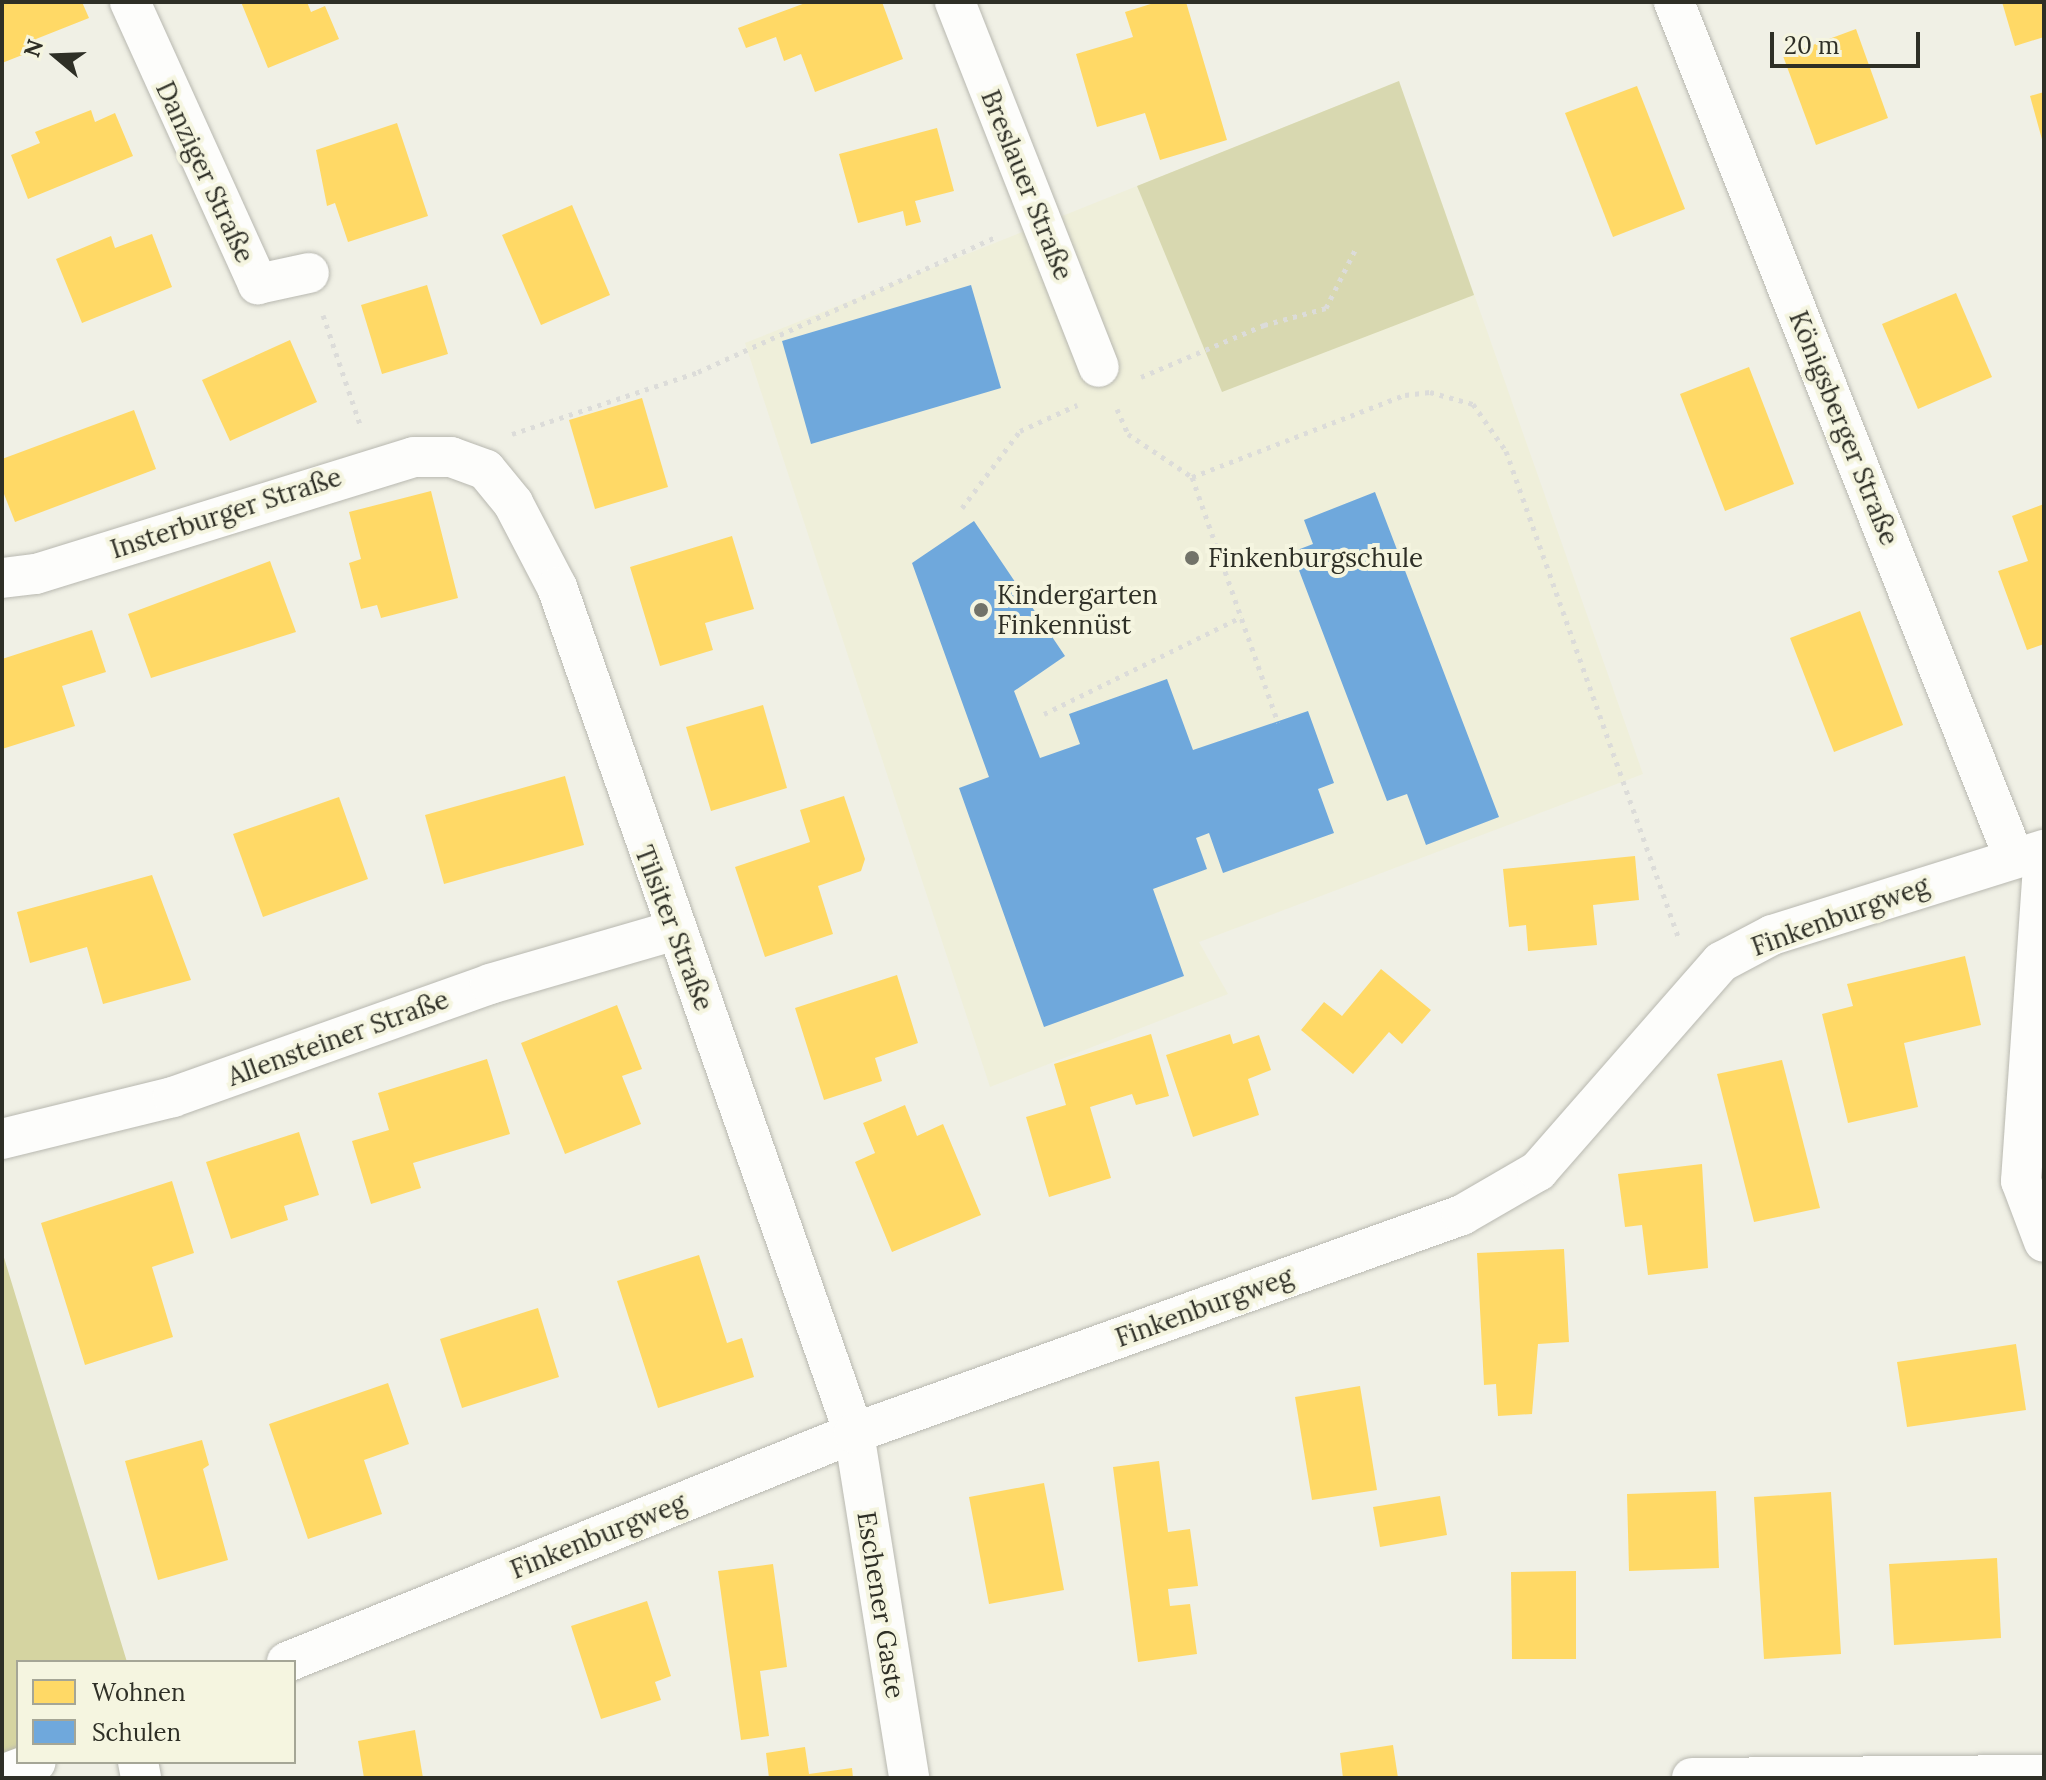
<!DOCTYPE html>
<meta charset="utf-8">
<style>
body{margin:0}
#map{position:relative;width:2046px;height:1780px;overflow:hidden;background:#f0f0e5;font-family:Lora,serif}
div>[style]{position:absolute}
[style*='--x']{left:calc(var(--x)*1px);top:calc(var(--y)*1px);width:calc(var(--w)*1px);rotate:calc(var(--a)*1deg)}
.built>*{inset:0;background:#efefda}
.green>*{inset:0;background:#d8d8b0}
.forest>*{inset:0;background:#d5d4a1}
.homes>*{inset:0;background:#ffd966}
.schools>*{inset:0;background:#6fa8dc}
.path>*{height:5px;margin-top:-2.5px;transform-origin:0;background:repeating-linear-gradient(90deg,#dcdcd9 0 4px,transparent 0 10px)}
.roads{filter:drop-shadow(0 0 2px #b8b8b0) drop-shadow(0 0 2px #b8b8b0)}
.minor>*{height:40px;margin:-20px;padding:0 20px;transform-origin:20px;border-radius:20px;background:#fdfdfb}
.dots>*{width:22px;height:22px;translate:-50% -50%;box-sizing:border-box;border:4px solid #f5f5e0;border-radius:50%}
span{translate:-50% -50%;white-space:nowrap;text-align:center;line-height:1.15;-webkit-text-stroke:8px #f5f5e0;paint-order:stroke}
.street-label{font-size:26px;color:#2e2f26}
.poi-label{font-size:26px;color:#2e2f26}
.left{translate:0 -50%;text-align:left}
.frame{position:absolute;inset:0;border:4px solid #2e2f26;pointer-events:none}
.legend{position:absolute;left:16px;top:1660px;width:280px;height:104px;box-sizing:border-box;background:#f5f5e0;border:2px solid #a5a696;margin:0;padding:10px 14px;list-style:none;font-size:24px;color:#2e2f26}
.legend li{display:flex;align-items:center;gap:16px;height:40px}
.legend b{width:40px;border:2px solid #a5a696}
.north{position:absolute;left:16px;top:16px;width:80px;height:80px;-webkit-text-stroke:6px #f5f5e0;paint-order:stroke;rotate:289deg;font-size:22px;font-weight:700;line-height:32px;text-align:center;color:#2e2f26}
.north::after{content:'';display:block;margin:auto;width:28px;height:36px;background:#2e2f26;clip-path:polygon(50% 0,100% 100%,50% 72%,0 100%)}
.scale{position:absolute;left:1770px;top:32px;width:150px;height:36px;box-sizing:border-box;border:4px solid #2e2f26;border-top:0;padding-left:10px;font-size:24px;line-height:28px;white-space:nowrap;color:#2e2f26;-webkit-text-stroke:6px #f5f5e0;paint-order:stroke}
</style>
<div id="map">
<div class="built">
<i style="clip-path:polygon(1399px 81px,1643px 774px,1199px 942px,1228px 994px,990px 1087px,745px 343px)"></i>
</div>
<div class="green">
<i style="clip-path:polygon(1399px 81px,1474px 295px,1222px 392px,1137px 186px)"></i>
</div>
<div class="forest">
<i style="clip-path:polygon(2px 1251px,127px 1662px,18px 1662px,18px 1753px,2px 1758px)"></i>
</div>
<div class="homes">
<i style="clip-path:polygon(2px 2px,82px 2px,89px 18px,36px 39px,40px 48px,2px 63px)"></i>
<i style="clip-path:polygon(241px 2px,307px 2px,311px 12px,325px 6px,339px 39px,268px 68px)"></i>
<i style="clip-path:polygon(808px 2px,882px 2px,903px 59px,815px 92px,801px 54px,784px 61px,776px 37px,746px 48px,738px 28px)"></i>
<i style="clip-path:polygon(1157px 2px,1186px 2px,1227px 140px,1160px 160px,1145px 113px,1097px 127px,1076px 54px,1133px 37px,1125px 12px)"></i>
<i style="clip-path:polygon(2002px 2px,2044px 2px,2044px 37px,2015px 46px)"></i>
<i style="clip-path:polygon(1856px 29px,1888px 118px,1816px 145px,1783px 56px)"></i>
<i style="clip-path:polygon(1637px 86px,1685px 209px,1613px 237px,1565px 113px)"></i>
<i style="clip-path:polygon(2044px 92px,2044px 143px,2043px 143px,2030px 96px)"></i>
<i style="clip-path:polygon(91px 110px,95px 122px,115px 113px,133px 156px,28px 199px,11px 155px,40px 143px,35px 132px)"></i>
<i style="clip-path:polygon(397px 123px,428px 216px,348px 242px,335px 203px,327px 206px,316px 150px)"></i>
<i style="clip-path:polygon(937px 128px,954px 191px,915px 201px,921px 222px,906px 226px,903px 211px,858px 223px,839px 154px)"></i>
<i style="clip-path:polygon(572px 205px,610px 295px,541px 325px,502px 235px)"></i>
<i style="clip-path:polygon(152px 234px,172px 287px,82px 323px,56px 259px,111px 236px,115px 248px)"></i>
<i style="clip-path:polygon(427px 285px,448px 354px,382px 374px,361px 305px)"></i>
<i style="clip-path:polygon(1956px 293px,1992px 377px,1918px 409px,1882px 324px)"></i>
<i style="clip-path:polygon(290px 340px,317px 402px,230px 441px,202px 380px)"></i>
<i style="clip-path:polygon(1749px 367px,1794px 484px,1725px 511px,1680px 394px)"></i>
<i style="clip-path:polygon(642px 398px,668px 487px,595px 509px,569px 420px)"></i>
<i style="clip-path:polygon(134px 410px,156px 469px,15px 522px,2px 489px,2px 459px)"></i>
<i style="clip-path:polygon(431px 491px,458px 598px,381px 618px,377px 605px,361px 609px,349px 563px,361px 559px,349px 512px)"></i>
<i style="clip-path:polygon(2044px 504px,2044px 644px,2027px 650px,1998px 571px,2028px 561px,2012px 516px)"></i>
<i style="clip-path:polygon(732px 536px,754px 609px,705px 623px,713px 650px,660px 666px,630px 567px)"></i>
<i style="clip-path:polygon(270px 561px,296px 632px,151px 678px,128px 614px)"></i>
<i style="clip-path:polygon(1860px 611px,1903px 725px,1834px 752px,1790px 638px)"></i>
<i style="clip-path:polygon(92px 630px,106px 672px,62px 686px,75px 726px,2px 749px,2px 659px)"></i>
<i style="clip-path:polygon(763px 705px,787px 788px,711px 811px,686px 727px)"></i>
<i style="clip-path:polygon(565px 776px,584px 845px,444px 884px,425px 815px)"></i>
<i style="clip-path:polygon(844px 796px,865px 859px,861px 871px,818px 886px,833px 934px,765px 957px,735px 867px,810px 842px,800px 810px)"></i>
<i style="clip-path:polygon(339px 797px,368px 879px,263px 917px,233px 834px)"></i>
<i style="clip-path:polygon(1635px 856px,1639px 900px,1593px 905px,1597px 945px,1528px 951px,1526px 925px,1509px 927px,1503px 869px)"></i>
<i style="clip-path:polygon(152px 875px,191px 980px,103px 1004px,87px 947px,30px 963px,17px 912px)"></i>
<i style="clip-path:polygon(1965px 956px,1981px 1025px,1904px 1043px,1918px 1107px,1848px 1123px,1822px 1014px,1853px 1006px,1847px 984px)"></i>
<i style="clip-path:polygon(1381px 969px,1431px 1010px,1402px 1044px,1389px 1032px,1353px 1074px,1301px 1030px,1324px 1002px,1342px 1016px)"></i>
<i style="clip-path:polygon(897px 975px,918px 1043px,875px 1058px,882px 1081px,824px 1100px,795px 1008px)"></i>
<i style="clip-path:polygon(617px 1005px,642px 1069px,622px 1076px,641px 1124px,565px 1154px,521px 1043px)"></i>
<i style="clip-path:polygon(1151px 1034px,1169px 1096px,1136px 1105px,1132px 1094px,1090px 1107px,1111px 1178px,1049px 1197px,1026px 1117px,1066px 1105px,1054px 1064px)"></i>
<i style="clip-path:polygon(1230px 1034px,1233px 1044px,1259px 1035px,1271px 1070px,1248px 1079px,1259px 1115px,1193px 1137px,1166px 1055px)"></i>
<i style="clip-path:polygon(487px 1059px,510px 1134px,413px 1163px,421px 1188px,371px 1204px,352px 1141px,389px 1130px,378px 1093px)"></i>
<i style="clip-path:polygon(1782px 1060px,1820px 1208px,1754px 1222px,1717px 1074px)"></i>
<i style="clip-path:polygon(905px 1105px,917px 1136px,943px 1124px,981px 1215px,892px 1252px,855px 1162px,875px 1153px,863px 1123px)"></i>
<i style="clip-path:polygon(299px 1132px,319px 1195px,284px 1206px,288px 1220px,231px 1239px,206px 1162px)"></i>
<i style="clip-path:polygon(1702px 1164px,1708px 1268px,1648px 1275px,1642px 1225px,1625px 1227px,1618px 1174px)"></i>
<i style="clip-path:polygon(172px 1181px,194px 1253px,152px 1267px,173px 1337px,85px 1365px,41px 1223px)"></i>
<i style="clip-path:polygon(1564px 1249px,1569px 1342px,1538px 1344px,1532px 1414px,1498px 1416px,1496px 1384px,1484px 1385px,1477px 1253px)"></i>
<i style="clip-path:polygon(699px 1255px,727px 1343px,742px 1338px,754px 1377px,658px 1408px,617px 1281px)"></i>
<i style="clip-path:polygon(538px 1308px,559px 1377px,462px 1408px,440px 1339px)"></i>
<i style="clip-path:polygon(2016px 1344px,2026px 1410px,1907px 1427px,1897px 1362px)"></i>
<i style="clip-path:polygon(388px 1383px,409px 1444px,364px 1460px,382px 1514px,308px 1539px,269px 1424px)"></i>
<i style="clip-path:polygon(1360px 1386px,1377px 1490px,1312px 1500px,1295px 1397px)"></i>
<i style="clip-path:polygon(202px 1440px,209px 1465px,203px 1469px,228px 1560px,158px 1580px,125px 1461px)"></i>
<i style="clip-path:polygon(1159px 1461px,1168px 1532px,1190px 1529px,1198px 1586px,1168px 1589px,1170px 1606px,1190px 1604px,1197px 1654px,1138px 1662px,1113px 1467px)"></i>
<i style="clip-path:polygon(1044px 1483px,1064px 1590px,989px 1604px,969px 1497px)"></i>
<i style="clip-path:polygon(1716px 1491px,1719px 1568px,1629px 1571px,1627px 1494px)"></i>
<i style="clip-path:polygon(1831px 1492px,1841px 1654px,1764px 1659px,1754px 1497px)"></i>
<i style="clip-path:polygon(1440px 1496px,1447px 1535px,1380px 1547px,1373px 1507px)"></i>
<i style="clip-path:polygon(1997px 1558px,2001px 1638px,1894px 1645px,1889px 1564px)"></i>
<i style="clip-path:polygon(773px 1564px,787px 1667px,760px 1671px,769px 1736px,741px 1740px,718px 1571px)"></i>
<i style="clip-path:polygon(1576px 1571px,1576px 1659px,1512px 1659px,1511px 1572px)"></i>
<i style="clip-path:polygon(647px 1601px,671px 1676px,655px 1682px,661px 1700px,601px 1719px,571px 1626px)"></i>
<i style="clip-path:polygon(415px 1730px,423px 1778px,364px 1778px,358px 1741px)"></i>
<i style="clip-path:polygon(1393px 1745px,1398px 1778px,1343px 1778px,1340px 1753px)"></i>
<i style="clip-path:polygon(805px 1747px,809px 1774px,852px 1768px,853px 1778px,769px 1778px,766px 1753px)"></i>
</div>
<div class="schools">
<i style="clip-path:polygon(971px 285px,1001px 388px,811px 444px,782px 341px)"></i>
<i style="clip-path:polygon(1375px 492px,1499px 817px,1426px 845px,1407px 794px,1387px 801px,1292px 552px,1313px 544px,1304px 520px)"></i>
<i style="clip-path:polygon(974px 521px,1065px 656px,1014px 691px,1040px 758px,1080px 744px,1069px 714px,1167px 679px,1193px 750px,1308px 711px,1334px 783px,1318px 789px,1334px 833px,1223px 873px,1209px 833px,1196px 838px,1207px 869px,1153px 889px,1184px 976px,1044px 1027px,959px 788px,989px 777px,912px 563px)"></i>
</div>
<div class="path">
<i style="--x:2043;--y:76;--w:1;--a:0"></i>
<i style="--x:323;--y:315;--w:118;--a:71.3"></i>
<i style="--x:1141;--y:377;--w:134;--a:-22.9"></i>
<i style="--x:1264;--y:325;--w:64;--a:-15.3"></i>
<i style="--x:1326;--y:308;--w:69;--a:-63.4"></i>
<i style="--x:1117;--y:409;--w:27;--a:66"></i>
<i style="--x:1128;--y:434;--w:77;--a:33.9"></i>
<i style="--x:1192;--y:477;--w:260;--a:70.7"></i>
<i style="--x:512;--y:434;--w:196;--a:-18.4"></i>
<i style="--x:698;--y:372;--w:329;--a:-24.4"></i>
<i style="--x:1192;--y:477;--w:228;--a:-21.1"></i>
<i style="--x:1405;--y:395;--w:25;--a:-7"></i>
<i style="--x:1430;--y:392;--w:45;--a:15.6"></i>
<i style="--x:1473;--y:404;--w:57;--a:54.9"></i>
<i style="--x:1506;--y:451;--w:518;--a:70.48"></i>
<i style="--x:962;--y:508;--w:96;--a:-53"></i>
<i style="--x:1020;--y:431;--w:63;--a:-24.5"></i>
<i style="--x:1044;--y:714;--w:220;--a:-26.2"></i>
</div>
<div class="roads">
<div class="minor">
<i style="--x:130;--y:2;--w:310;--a:65.6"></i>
<i style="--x:258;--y:284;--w:52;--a:-12.2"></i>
<i style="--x:955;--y:2;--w:392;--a:68.5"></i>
<i style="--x:1674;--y:2;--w:918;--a:68.33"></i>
<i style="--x:2;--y:578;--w:34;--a:-7"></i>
<i style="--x:36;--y:574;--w:396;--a:-17.2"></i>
<i style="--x:414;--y:457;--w:37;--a:0"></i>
<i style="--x:451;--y:457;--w:37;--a:20"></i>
<i style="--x:486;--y:470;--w:43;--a:50.7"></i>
<i style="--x:513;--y:503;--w:95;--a:62.4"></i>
<i style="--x:557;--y:587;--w:897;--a:70.66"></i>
<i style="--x:854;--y:1433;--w:349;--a:80.9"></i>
<i style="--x:2044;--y:852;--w:330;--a:94"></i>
<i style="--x:2021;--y:1181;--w:65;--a:69.3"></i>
<i style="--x:2;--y:1139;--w:176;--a:-13.8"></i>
<i style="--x:173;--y:1097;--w:337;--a:-19.6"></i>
<i style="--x:490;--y:984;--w:191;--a:-16.2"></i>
<i style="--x:287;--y:1662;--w:611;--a:-21.99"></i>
<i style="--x:854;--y:1433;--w:646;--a:-19.73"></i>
<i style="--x:1462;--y:1215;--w:88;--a:-30.1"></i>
<i style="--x:1538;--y:1171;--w:278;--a:-48.8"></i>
<i style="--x:1721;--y:962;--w:58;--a:-27.9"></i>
<i style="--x:1772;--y:935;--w:285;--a:-17.4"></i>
<i style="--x:138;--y:1762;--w:16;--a:79"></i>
<i style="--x:2;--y:1775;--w:36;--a:-21"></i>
<i style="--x:1692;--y:1778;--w:352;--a:-0.5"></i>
</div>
</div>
<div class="dots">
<i style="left:1192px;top:558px;background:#727369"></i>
<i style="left:981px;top:610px;background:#727369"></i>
</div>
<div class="street-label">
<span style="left:205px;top:172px;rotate:65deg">Danziger Straße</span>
<span style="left:1027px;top:185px;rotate:68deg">Breslauer Straße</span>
<span style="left:1844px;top:428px;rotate:68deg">Königsberger Straße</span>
<span style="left:226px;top:513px;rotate:-18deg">Insterburger Straße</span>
<span style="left:1840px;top:916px;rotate:-20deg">Finkenburgweg</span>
<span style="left:674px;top:928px;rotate:69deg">Tilsiter Straße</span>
<span style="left:338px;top:1038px;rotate:-20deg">Allensteiner Straße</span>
<span style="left:1204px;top:1307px;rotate:-20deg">Finkenburgweg</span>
<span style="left:598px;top:1536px;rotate:-22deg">Finkenburgweg</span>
<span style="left:881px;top:1605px;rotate:81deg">Eschener Gaste</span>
</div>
<div class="poi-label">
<span class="left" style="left:1208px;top:558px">Finkenburgschule</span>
<span class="left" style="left:997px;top:610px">Kindergarten<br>Finkennüst</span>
</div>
<div class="frame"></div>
<ul class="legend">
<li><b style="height:22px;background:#ffd966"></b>Wohnen</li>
<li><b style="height:22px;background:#6fa8dc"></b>Schulen</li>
</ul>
<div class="north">N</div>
<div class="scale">20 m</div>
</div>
